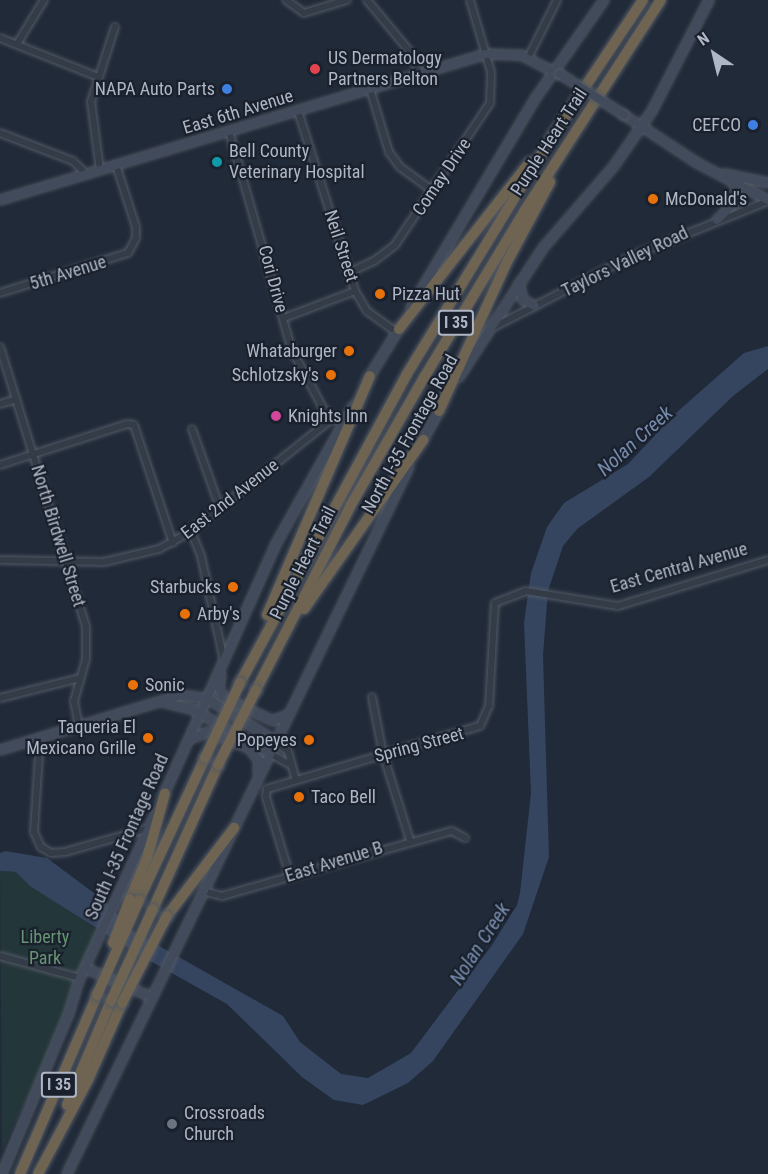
<!DOCTYPE html>
<style>
body{margin:0}
#map{position:relative;width:768px;height:1174px;overflow:hidden;background:#212a38;font-family:"Roboto Condensed",sans-serif}
div>[style]{position:absolute}
[style*='--x']{left:calc(var(--x)*1px);top:calc(var(--y)*1px);width:calc(var(--w)*1px);rotate:calc(var(--a)*1deg)}
.green>*{inset:0;background:#233639}
.water>*{inset:0;background:#35455f}
.roads{filter:drop-shadow(0 0 2px #525966) drop-shadow(0 0 2px #525966)}
.street>*{height:6px;margin:-3px;padding:0 3px;transform-origin:3px;border-radius:3px;background:#343c48}
.secondary>*{height:8px;margin:-4px;padding:0 4px;transform-origin:4px;border-radius:4px;background:#424b5b}
.highway>*{height:10px;margin:-5px;padding:0 5px;transform-origin:5px;border-radius:5px;background:#6e6451}
.bridges{filter:drop-shadow(0 0 2px #525966) drop-shadow(0 0 2px #525966)}
.secondary-bridge>*{height:8px;margin:-4px;padding:0 4px;transform-origin:4px;border-radius:4px;background:#424b5b}
.highway-bridge>*{height:10px;margin:-5px;padding:0 5px;transform-origin:5px;border-radius:5px;background:#6e6451}
.dots>*{width:16px;height:16px;translate:-50% -50%;box-sizing:border-box;border:3px solid #1a212d;border-radius:50%}
span{translate:-50% -50%;white-space:nowrap;text-align:center;line-height:1.15;-webkit-text-stroke:4.5px #1a212d;paint-order:stroke}
.shield-label span{padding:2px 4px;background:#1a212d;border:2px solid;border-radius:4px;-webkit-text-stroke-width:0}
.shield-label{font-size:16px;color:#afb6c5;font-weight:700}
.poi-label{font-size:18px;color:#afb6c5}
.left{translate:0 -50%;text-align:left}
.right{translate:-100% -50%;text-align:right}
.street-label{font-size:18px;color:#afb6c5}
.park-label{font-size:18px;color:#679573}
.water-label{font-size:20px;color:#778cad;font-style:italic}
.north{position:absolute;left:684px;top:24px;width:60px;height:60px;-webkit-text-stroke:4px #1a212d;paint-order:stroke;rotate:325deg;font-size:16px;font-weight:700;line-height:24px;text-align:center;color:#afb6c5}
.north::after{content:'';display:block;margin:auto;width:21px;height:27px;background:#afb6c5;clip-path:polygon(50% 0,100% 100%,50% 72%,0 100%)}
</style>
<div id="map">
<div class="green">
<i style="clip-path:polygon(0 871px,16px 872px,102px 933px,69px 1013px,2px 1150px)"></i>
</div>
<div class="water">
<i style="clip-path:polygon(768px 346px,768px 369px,733px 396px,649px 477px,577px 529px,563px 546px,548px 591px,543px 655px,549px 857px,523px 934px,433px 1061px,408px 1083px,363px 1105px,334px 1100px,302px 1077px,227px 1004px,136px 953px,30px 886px,16px 872px,0 871px,0 853px,5px 851px,47px 858px,106px 902px,131px 930px,283px 1016px,300px 1042px,341px 1074px,368px 1078px,411px 1053px,492px 945px,517px 905px,520px 893px,531px 793px,524px 623px,531px 573px,547px 527px,564px 503px,628px 464px,676px 413px,744px 353px)"></i>
</div>
<div class="roads">
<div class="street">
<i style="--x:286;--y:0;--w:22;--a:36"></i>
<i style="--x:304;--y:13;--w:45;--a:-16.8"></i>
<i style="--x:367;--y:0;--w:69;--a:50.3"></i>
<i style="--x:411;--y:53;--w:22;--a:69"></i>
<i style="--x:0;--y:38;--w:103;--a:21.6"></i>
<i style="--x:17;--y:44;--w:52;--a:-58.5"></i>
<i style="--x:528;--y:58;--w:65;--a:-63.4"></i>
<i style="--x:370;--y:89;--w:66;--a:73.2"></i>
<i style="--x:389;--y:152;--w:19;--a:54"></i>
<i style="--x:400;--y:167;--w:41;--a:36"></i>
<i style="--x:298;--y:111;--w:189;--a:72.4"></i>
<i style="--x:355;--y:291;--w:23;--a:59"></i>
<i style="--x:367;--y:311;--w:36;--a:36"></i>
<i style="--x:229;--y:131;--w:228;--a:74"></i>
<i style="--x:292;--y:350;--w:68;--a:61.9"></i>
<i style="--x:324;--y:410;--w:22;--a:36"></i>
<i style="--x:0;--y:133;--w:78;--a:21"></i>
<i style="--x:73;--y:161;--w:18;--a:45"></i>
<i style="--x:100;--y:170;--w:69;--a:-97.5"></i>
<i style="--x:91;--y:102;--w:79;--a:-72.3"></i>
<i style="--x:348;--y:273;--w:29;--a:-25"></i>
<i style="--x:374;--y:261;--w:26;--a:-37"></i>
<i style="--x:395;--y:245;--w:171;--a:-56.2"></i>
<i style="--x:490;--y:103;--w:31;--a:-88"></i>
<i style="--x:491;--y:72;--w:75;--a:-106.3"></i>
<i style="--x:0;--y:293;--w:134;--a:-17.4"></i>
<i style="--x:128;--y:253;--w:17;--a:-62"></i>
<i style="--x:136;--y:238;--w:11;--a:-90"></i>
<i style="--x:136;--y:227;--w:65;--a:-107.9"></i>
<i style="--x:284;--y:318;--w:76;--a:-20.8"></i>
<i style="--x:492;--y:328;--w:157;--a:-27.2"></i>
<i style="--x:632;--y:256;--w:147;--a:-22"></i>
<i style="--x:0;--y:347;--w:293;--a:72.9"></i>
<i style="--x:86;--y:627;--w:32;--a:90"></i>
<i style="--x:86;--y:659;--w:44;--a:105.9"></i>
<i style="--x:74;--y:701;--w:26;--a:79"></i>
<i style="--x:0;--y:404;--w:17;--a:-17"></i>
<i style="--x:192;--y:429;--w:84;--a:70.5"></i>
<i style="--x:0;--y:465;--w:133;--a:-17.9"></i>
<i style="--x:127;--y:424;--w:7;--a:8"></i>
<i style="--x:134;--y:425;--w:124;--a:71.7"></i>
<i style="--x:191;--y:531;--w:27;--a:68"></i>
<i style="--x:201;--y:556;--w:107;--a:77.6"></i>
<i style="--x:0;--y:560;--w:104;--a:1.1"></i>
<i style="--x:104;--y:562;--w:57;--a:-13.3"></i>
<i style="--x:159;--y:549;--w:37;--a:-29"></i>
<i style="--x:191;--y:531;--w:180;--a:-38.5"></i>
<i style="--x:372;--y:697;--w:58;--a:79.1"></i>
<i style="--x:383;--y:754;--w:90;--a:72.6"></i>
<i style="--x:0;--y:698;--w:82;--a:-14"></i>
<i style="--x:40;--y:739;--w:93;--a:93.7"></i>
<i style="--x:34;--y:832;--w:17;--a:65"></i>
<i style="--x:41;--y:847;--w:12;--a:31"></i>
<i style="--x:51;--y:853;--w:14;--a:-4"></i>
<i style="--x:65;--y:852;--w:87;--a:-15.9"></i>
<i style="--x:274;--y:741;--w:17;--a:36"></i>
<i style="--x:288;--y:751;--w:28;--a:75"></i>
<i style="--x:269;--y:753;--w:26;--a:29"></i>
<i style="--x:290;--y:876;--w:83;--a:-106.9"></i>
<i style="--x:266;--y:797;--w:8;--a:-83"></i>
<i style="--x:267;--y:789;--w:222;--a:-16.5"></i>
<i style="--x:480;--y:726;--w:22;--a:-66"></i>
<i style="--x:489;--y:706;--w:103;--a:-86.7"></i>
<i style="--x:495;--y:603;--w:33;--a:-21"></i>
<i style="--x:526;--y:591;--w:93;--a:9.3"></i>
<i style="--x:618;--y:606;--w:157;--a:-17"></i>
<i style="--x:203;--y:891;--w:20;--a:15"></i>
<i style="--x:222;--y:896;--w:239;--a:-15.8"></i>
<i style="--x:452;--y:831;--w:15;--a:28"></i>
<i style="--x:0;--y:956;--w:83;--a:15.4"></i>
</div>
<div class="secondary">
<i style="--x:624;--y:115;--w:90;--a:33.2"></i>
<i style="--x:699;--y:164;--w:78;--a:27.6"></i>
<i style="--x:725;--y:174;--w:44;--a:11.8"></i>
<i style="--x:0;--y:200;--w:507;--a:-16.72"></i>
<i style="--x:486;--y:54;--w:35;--a:2"></i>
<i style="--x:521;--y:55;--w:42;--a:27.2"></i>
<i style="--x:717;--y:220;--w:24;--a:-45"></i>
<i style="--x:734;--y:203;--w:10;--a:-73"></i>
<i style="--x:737;--y:193;--w:12;--a:-110"></i>
<i style="--x:519;--y:283;--w:17;--a:77"></i>
<i style="--x:523;--y:300;--w:13;--a:27"></i>
<i style="--x:411;--y:307;--w:242;--a:-59.2"></i>
<i style="--x:535;--y:99;--w:121;--a:-55.1"></i>
<i style="--x:459;--y:377;--w:154;--a:-56.9"></i>
<i style="--x:543;--y:248;--w:108;--a:-49.1"></i>
<i style="--x:614;--y:166;--w:67;--a:-55.4"></i>
<i style="--x:652;--y:111;--w:125;--a:-62.8"></i>
<i style="--x:368;--y:379;--w:65;--a:-58.3"></i>
<i style="--x:420;--y:445;--w:45;--a:-60.6"></i>
<i style="--x:221;--y:676;--w:11;--a:100"></i>
<i style="--x:219;--y:687;--w:11;--a:68"></i>
<i style="--x:223;--y:697;--w:55;--a:25.6"></i>
<i style="--x:273;--y:721;--w:15;--a:-23"></i>
<i style="--x:163;--y:702;--w:30;--a:14"></i>
<i style="--x:192;--y:709;--w:87;--a:29.5"></i>
<i style="--x:190;--y:739;--w:19;--a:-21"></i>
<i style="--x:208;--y:732;--w:44;--a:21.3"></i>
<i style="--x:249;--y:748;--w:16;--a:52"></i>
<i style="--x:259;--y:761;--w:10;--a:96"></i>
<i style="--x:0;--y:750;--w:189;--a:-16.9"></i>
<i style="--x:181;--y:695;--w:27;--a:8"></i>
<i style="--x:208;--y:699;--w:78;--a:31.8"></i>
<i style="--x:162;--y:799;--w:279;--a:-65.9"></i>
<i style="--x:276;--y:544;--w:158;--a:-60.8"></i>
<i style="--x:85;--y:968;--w:72;--a:23.7"></i>
<i style="--x:2;--y:1174;--w:174;--a:-67.4"></i>
<i style="--x:69;--y:1013;--w:37;--a:-73"></i>
<i style="--x:80;--y:978;--w:182;--a:-65.3"></i>
<i style="--x:67;--y:1174;--w:785;--a:-64.19"></i>
</div>
<div class="highway">
<i style="--x:399;--y:329;--w:212;--a:-51.9"></i>
<i style="--x:439;--y:411;--w:164;--a:-65.5"></i>
<i style="--x:507;--y:262;--w:91;--a:-61.7"></i>
<i style="--x:304;--y:609;--w:207;--a:-54.8"></i>
<i style="--x:267;--y:615;--w:260;--a:-66.7"></i>
<i style="--x:240;--y:683;--w:351;--a:-61.6"></i>
<i style="--x:407;--y:374;--w:280;--a:-58.6"></i>
<i style="--x:553;--y:135;--w:162;--a:-56.3"></i>
<i style="--x:256;--y:690;--w:208;--a:-62.8"></i>
<i style="--x:351;--y:505;--w:149;--a:-60.2"></i>
<i style="--x:425;--y:376;--w:194;--a:-58.9"></i>
<i style="--x:525;--y:210;--w:250;--a:-57.1"></i>
<i style="--x:130;--y:899;--w:44;--a:-67.5"></i>
<i style="--x:147;--y:858;--w:67;--a:-74.5"></i>
<i style="--x:139;--y:900;--w:157;--a:-65.1"></i>
<i style="--x:153;--y:909;--w:158;--a:-65.7"></i>
<i style="--x:167;--y:916;--w:111;--a:-52.7"></i>
<i style="--x:67;--y:1105;--w:113;--a:-67.1"></i>
<i style="--x:20;--y:1174;--w:195;--a:-66.7"></i>
<i style="--x:38;--y:1174;--w:106;--a:-62"></i>
<i style="--x:88;--y:1080;--w:84;--a:-66.2"></i>
</div>
</div>
<div class="bridges">
<div class="secondary-bridge">
<i style="--x:560;--y:74;--w:76;--a:32.6"></i>
</div>
<div class="highway-bridge">
<i style="--x:205;--y:758;--w:83;--a:-65"></i>
<i style="--x:218;--y:765;--w:84;--a:-63.1"></i>
<i style="--x:113;--y:943;--w:47;--a:-68.9"></i>
<i style="--x:97;--y:995;--w:104;--a:-66.1"></i>
<i style="--x:111;--y:1001;--w:101;--a:-65.5"></i>
<i style="--x:122;--y:1003;--w:98;--a:-62.7"></i>
</div>
</div>
<div class="dots">
<i style="left:315px;top:69px;background:#e0444e"></i>
<i style="left:227px;top:89px;background:#3f7fe0"></i>
<i style="left:753px;top:125px;background:#3f7fe0"></i>
<i style="left:217px;top:162px;background:#0f9aa8"></i>
<i style="left:653px;top:199px;background:#e8710a"></i>
<i style="left:380px;top:294px;background:#e8710a"></i>
<i style="left:349px;top:351px;background:#e8710a"></i>
<i style="left:331px;top:375px;background:#e8710a"></i>
<i style="left:276px;top:416px;background:#d1479c"></i>
<i style="left:233px;top:587px;background:#e8710a"></i>
<i style="left:185px;top:614px;background:#e8710a"></i>
<i style="left:133px;top:685px;background:#e8710a"></i>
<i style="left:148px;top:738px;background:#e8710a"></i>
<i style="left:309px;top:740px;background:#e8710a"></i>
<i style="left:299px;top:797px;background:#e8710a"></i>
<i style="left:172px;top:1124px;background:#6b7280"></i>
</div>
<div class="shield-label">
<span style="left:456px;top:323px">I 35</span>
<span style="left:59px;top:1085px">I 35</span>
</div>
<div class="poi-label">
<span class="left" style="left:328px;top:69px">US Dermatology<br>Partners Belton</span>
<span class="right" style="left:215px;top:89px">NAPA Auto Parts</span>
<span class="right" style="left:741px;top:125px">CEFCO</span>
<span class="left" style="left:229px;top:162px">Bell County<br>Veterinary Hospital</span>
<span class="left" style="left:665px;top:199px">McDonald's</span>
<span class="left" style="left:392px;top:294px">Pizza Hut</span>
<span class="right" style="left:337px;top:351px">Whataburger</span>
<span class="right" style="left:319px;top:375px">Schlotzsky's</span>
<span class="left" style="left:288px;top:416px">Knights Inn</span>
<span class="right" style="left:221px;top:587px">Starbucks</span>
<span class="left" style="left:197px;top:614px">Arby's</span>
<span class="left" style="left:145px;top:685px">Sonic</span>
<span class="right" style="left:136px;top:738px">Taqueria El<br>Mexicano Grille</span>
<span class="right" style="left:297px;top:740px">Popeyes</span>
<span class="left" style="left:311px;top:797px">Taco Bell</span>
<span class="left" style="left:184px;top:1124px">Crossroads<br>Church</span>
</div>
<div class="street-label">
<span style="left:238px;top:112px;rotate:-17deg">East 6th Avenue</span>
<span style="left:549px;top:142px;rotate:-57deg">Purple Heart Trail</span>
<span style="left:442px;top:177px;rotate:-56deg">Comay Drive</span>
<span style="left:341px;top:246px;rotate:72deg">Neil Street</span>
<span style="left:625px;top:262px;rotate:-26deg">Taylors Valley Road</span>
<span style="left:68px;top:273px;rotate:-17deg">5th Avenue</span>
<span style="left:273px;top:279px;rotate:75deg">Cori Drive</span>
<span style="left:410px;top:434px;rotate:-61deg">North I-35 Frontage Road</span>
<span style="left:230px;top:499px;rotate:-38deg">East 2nd Avenue</span>
<span style="left:58px;top:536px;rotate:73deg">North Birdwell Street</span>
<span style="left:303px;top:563px;rotate:-63deg">Purple Heart Trail</span>
<span style="left:679px;top:568px;rotate:-16deg">East Central Avenue</span>
<span style="left:419px;top:745px;rotate:-15deg">Spring Street</span>
<span style="left:127px;top:837px;rotate:-66deg">South I-35 Frontage Road</span>
<span style="left:334px;top:862px;rotate:-17deg">East Avenue B</span>
</div>
<div class="park-label">
<span style="left:45px;top:948px">Liberty<br>Park</span>
</div>
<div class="water-label">
<span style="left:635px;top:441px;rotate:-42deg">Nolan Creek</span>
<span style="left:480px;top:944px;rotate:-57deg">Nolan Creek</span>
</div>
<div class="north">N</div>
</div>
